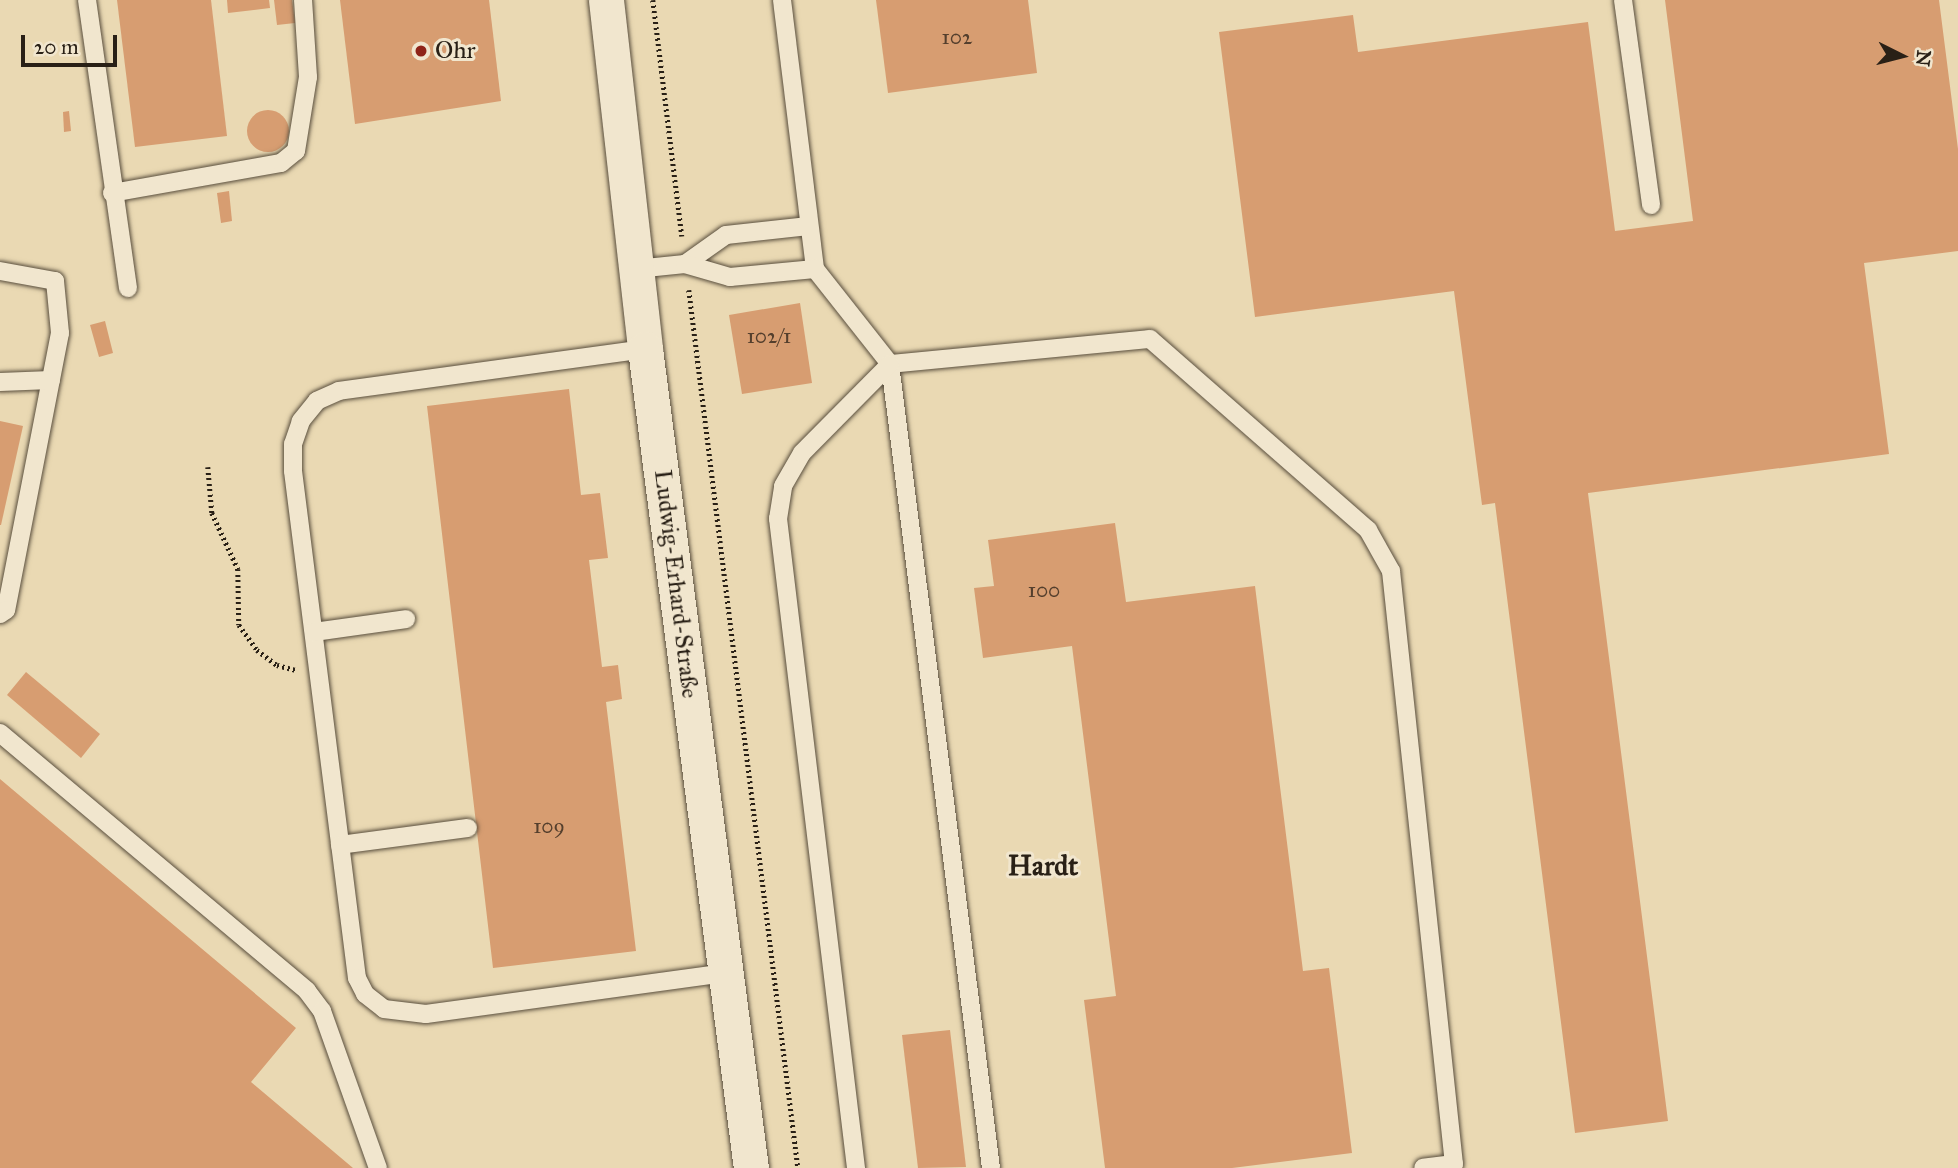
<!DOCTYPE html>
<meta charset="utf-8">
<style>
body{margin:0}
#map{position:relative;width:1958px;height:1168px;overflow:hidden;background:#ead9b3;font-family:"IM FELL Great Primer",serif}
div>[style]{position:absolute}
[style*='--x']{left:calc(var(--x)*1px);top:calc(var(--y)*1px);width:calc(var(--w)*1px);rotate:calc(var(--a)*1deg)}
.building>*{inset:0;background:#d79d71}
.round{border-radius:50%}
.path>*{height:4.5px;margin-top:-2.25px;transform-origin:0;background:repeating-linear-gradient(90deg,#292016 0 2px,transparent 0 5.5px)}
.roads{filter:drop-shadow(0 0 2px #594e3d) drop-shadow(0 0 2px #594e3d)}
.service>*{height:18px;margin:-9px;padding:0 9px;transform-origin:9px;border-radius:9px;background:#f1e6ce}
.minor>*{height:35px;margin:-17.5px;padding:0 17.5px;transform-origin:17.5px;border-radius:17.5px;background:#f1e6ce}
.dots>*{width:19px;height:19px;translate:-50% -50%;box-sizing:border-box;border:4px solid #f1e6ce;border-radius:50%}
span{translate:-50% -50%;white-space:nowrap;text-align:center;line-height:1.15;-webkit-text-stroke:6px #f1e6ce;paint-order:stroke}
.number-label{font-size:21px;color:#543f2d}
.number-label span{-webkit-text-stroke-width:0}
.poi-label{font-size:24px;color:#292016}
.left{translate:0 -50%;text-align:left}
.street-label{font-size:24px;color:#292016}
.quarter-label{font-size:28px;color:#292016;font-weight:700}
.north{position:absolute;left:1867px;top:21px;width:70px;height:70px;-webkit-text-stroke:5px #f1e6ce;paint-order:stroke;rotate:96deg;font-size:19px;font-weight:700;line-height:28px;text-align:center;color:#292016}
.north::after{content:'';display:block;margin:auto;width:24px;height:32px;background:#292016;clip-path:polygon(50% 0,100% 100%,50% 72%,0 100%)}
.scale{position:absolute;left:21px;top:35px;width:96px;height:32px;box-sizing:border-box;border:4px solid #292016;border-top:0;padding-left:9px;font-size:21px;line-height:24px;white-space:nowrap;color:#292016;-webkit-text-stroke:5px #f1e6ce;paint-order:stroke}
</style>
<div id="map">
<div class="building">
<i style="clip-path:polygon(117px 0,211px 0,227px 136px,135px 147px)"></i>
<i style="clip-path:polygon(227px 0,269px 0,270px 8px,228px 13px)"></i>
<i style="clip-path:polygon(274px 0,292px 0,295px 23px,277px 25px)"></i>
<i style="clip-path:polygon(340px 0,489px 0,501px 101px,355px 124px)"></i>
<i style="clip-path:polygon(876px 0,1028px 0,1037px 73px,888px 93px)"></i>
<i style="clip-path:polygon(1665px 0,1939px 0,1958px 149px,1958px 251px,1864px 263px,1889px 454px,1588px 493px,1668px 1121px,1575px 1133px,1495px 503px,1482px 505px,1454px 291px,1255px 317px,1219px 32px,1353px 15px,1358px 52px,1588px 22px,1615px 231px,1693px 221px)"></i>
<i class="round" style="left:247px;top:110px;width:42px;height:42px"></i>
<i style="clip-path:polygon(69px 111px,71px 131px,64px 132px,63px 112px)"></i>
<i style="clip-path:polygon(229px 191px,232px 221px,221px 223px,217px 193px)"></i>
<i style="clip-path:polygon(800px 303px,812px 383px,742px 394px,729px 315px)"></i>
<i style="clip-path:polygon(105px 321px,113px 353px,99px 357px,90px 325px)"></i>
<i style="clip-path:polygon(569px 389px,581px 495px,600px 493px,608px 558px,589px 560px,602px 667px,618px 665px,622px 699px,606px 702px,636px 951px,493px 968px,427px 406px)"></i>
<i style="clip-path:polygon(0 421px,23px 426px,1px 525px,0 525px)"></i>
<i style="clip-path:polygon(1115px 523px,1126px 602px,1255px 586px,1303px 971px,1329px 968px,1352px 1153px,1232px 1168px,1105px 1168px,1084px 1000px,1116px 996px,1072px 646px,983px 658px,974px 588px,994px 586px,988px 540px)"></i>
<i style="clip-path:polygon(26px 672px,100px 734px,81px 758px,7px 695px)"></i>
<i style="clip-path:polygon(0 779px,296px 1028px,251px 1082px,353px 1168px,0 1168px)"></i>
<i style="clip-path:polygon(950px 1030px,966px 1167px,918px 1168px,902px 1035px)"></i>
</div>
<div class="path">
<i style="--x:653;--y:0;--w:238;--a:83"></i>
<i style="--x:689;--y:290;--w:885;--a:82.92"></i>
<i style="--x:208;--y:467;--w:46;--a:85"></i>
<i style="--x:212;--y:513;--w:62;--a:65.1"></i>
<i style="--x:238;--y:569;--w:56;--a:89"></i>
<i style="--x:239;--y:625;--w:31;--a:54"></i>
<i style="--x:257;--y:650;--w:25;--a:37"></i>
<i style="--x:277;--y:665;--w:20;--a:15"></i>
</div>
<div class="roads">
<div class="service">
<i style="--x:87;--y:0;--w:291;--a:81.9"></i>
<i style="--x:782;--y:0;--w:271;--a:83"></i>
<i style="--x:815;--y:269;--w:121;--a:51.7"></i>
<i style="--x:890;--y:364;--w:261;--a:-5.5"></i>
<i style="--x:1150;--y:339;--w:290;--a:41.2"></i>
<i style="--x:1368;--y:530;--w:47;--a:60.7"></i>
<i style="--x:1391;--y:571;--w:596;--a:83.94"></i>
<i style="--x:1454;--y:1164;--w:31;--a:173"></i>
<i style="--x:1623;--y:0;--w:207;--a:82.2"></i>
<i style="--x:112;--y:193;--w:172;--a:-10.1"></i>
<i style="--x:281;--y:163;--w:19;--a:-39"></i>
<i style="--x:296;--y:151;--w:75;--a:-80.8"></i>
<i style="--x:308;--y:77;--w:77;--a:-93.7"></i>
<i style="--x:685;--y:264;--w:50;--a:-35.3"></i>
<i style="--x:726;--y:235;--w:83;--a:-6.2"></i>
<i style="--x:636;--y:269;--w:49;--a:-5.8"></i>
<i style="--x:685;--y:264;--w:47;--a:16.1"></i>
<i style="--x:730;--y:277;--w:85;--a:-5.4"></i>
<i style="--x:0;--y:271;--w:56;--a:10.3"></i>
<i style="--x:55;--y:281;--w:52;--a:84.5"></i>
<i style="--x:60;--y:333;--w:282;--a:101"></i>
<i style="--x:6;--y:610;--w:7;--a:146"></i>
<i style="--x:645;--y:349;--w:309;--a:172.2"></i>
<i style="--x:339;--y:391;--w:24;--a:156"></i>
<i style="--x:317;--y:401;--w:26;--a:129"></i>
<i style="--x:301;--y:421;--w:24;--a:109"></i>
<i style="--x:293;--y:444;--w:27;--a:90"></i>
<i style="--x:293;--y:471;--w:511;--a:82.81"></i>
<i style="--x:357;--y:978;--w:18;--a:63"></i>
<i style="--x:365;--y:994;--w:24;--a:38"></i>
<i style="--x:384;--y:1009;--w:42;--a:6.8"></i>
<i style="--x:426;--y:1014;--w:303;--a:-7.8"></i>
<i style="--x:890;--y:364;--w:810;--a:82.84"></i>
<i style="--x:0;--y:382;--w:51;--a:-2.2"></i>
<i style="--x:314;--y:632;--w:93;--a:-8"></i>
<i style="--x:0;--y:733;--w:401;--a:40"></i>
<i style="--x:307;--y:991;--w:25;--a:53"></i>
<i style="--x:322;--y:1011;--w:167;--a:70.4"></i>
<i style="--x:340;--y:845;--w:129;--a:-7.6"></i>
<i style="--x:856;--y:1168;--w:654;--a:-96.85"></i>
<i style="--x:778;--y:519;--w:33;--a:-81"></i>
<i style="--x:783;--y:486;--w:38;--a:-60"></i>
<i style="--x:802;--y:453;--w:125;--a:-45.3"></i>
</div>
<div class="minor">
<i style="--x:606;--y:0;--w:351;--a:83.6"></i>
<i style="--x:645;--y:349;--w:826;--a:82.63"></i>
</div>
</div>
<div class="dots">
<i style="left:421px;top:51px;background:#8f2418"></i>
</div>
<div class="number-label">
<span style="left:957px;top:37px">102</span>
<span style="left:769px;top:336px">102/1</span>
<span style="left:1044px;top:590px">100</span>
<span style="left:549px;top:826px">109</span>
</div>
<div class="poi-label">
<span class="left" style="left:435px;top:51px">Ohr</span>
</div>
<div class="street-label">
<span style="left:676px;top:584px;rotate:83deg">Ludwig-Erhard-Straße</span>
</div>
<div class="quarter-label">
<span style="left:1043px;top:866px">Hardt</span>
</div>
<div class="north">N</div>
<div class="scale">20 m</div>
</div>
